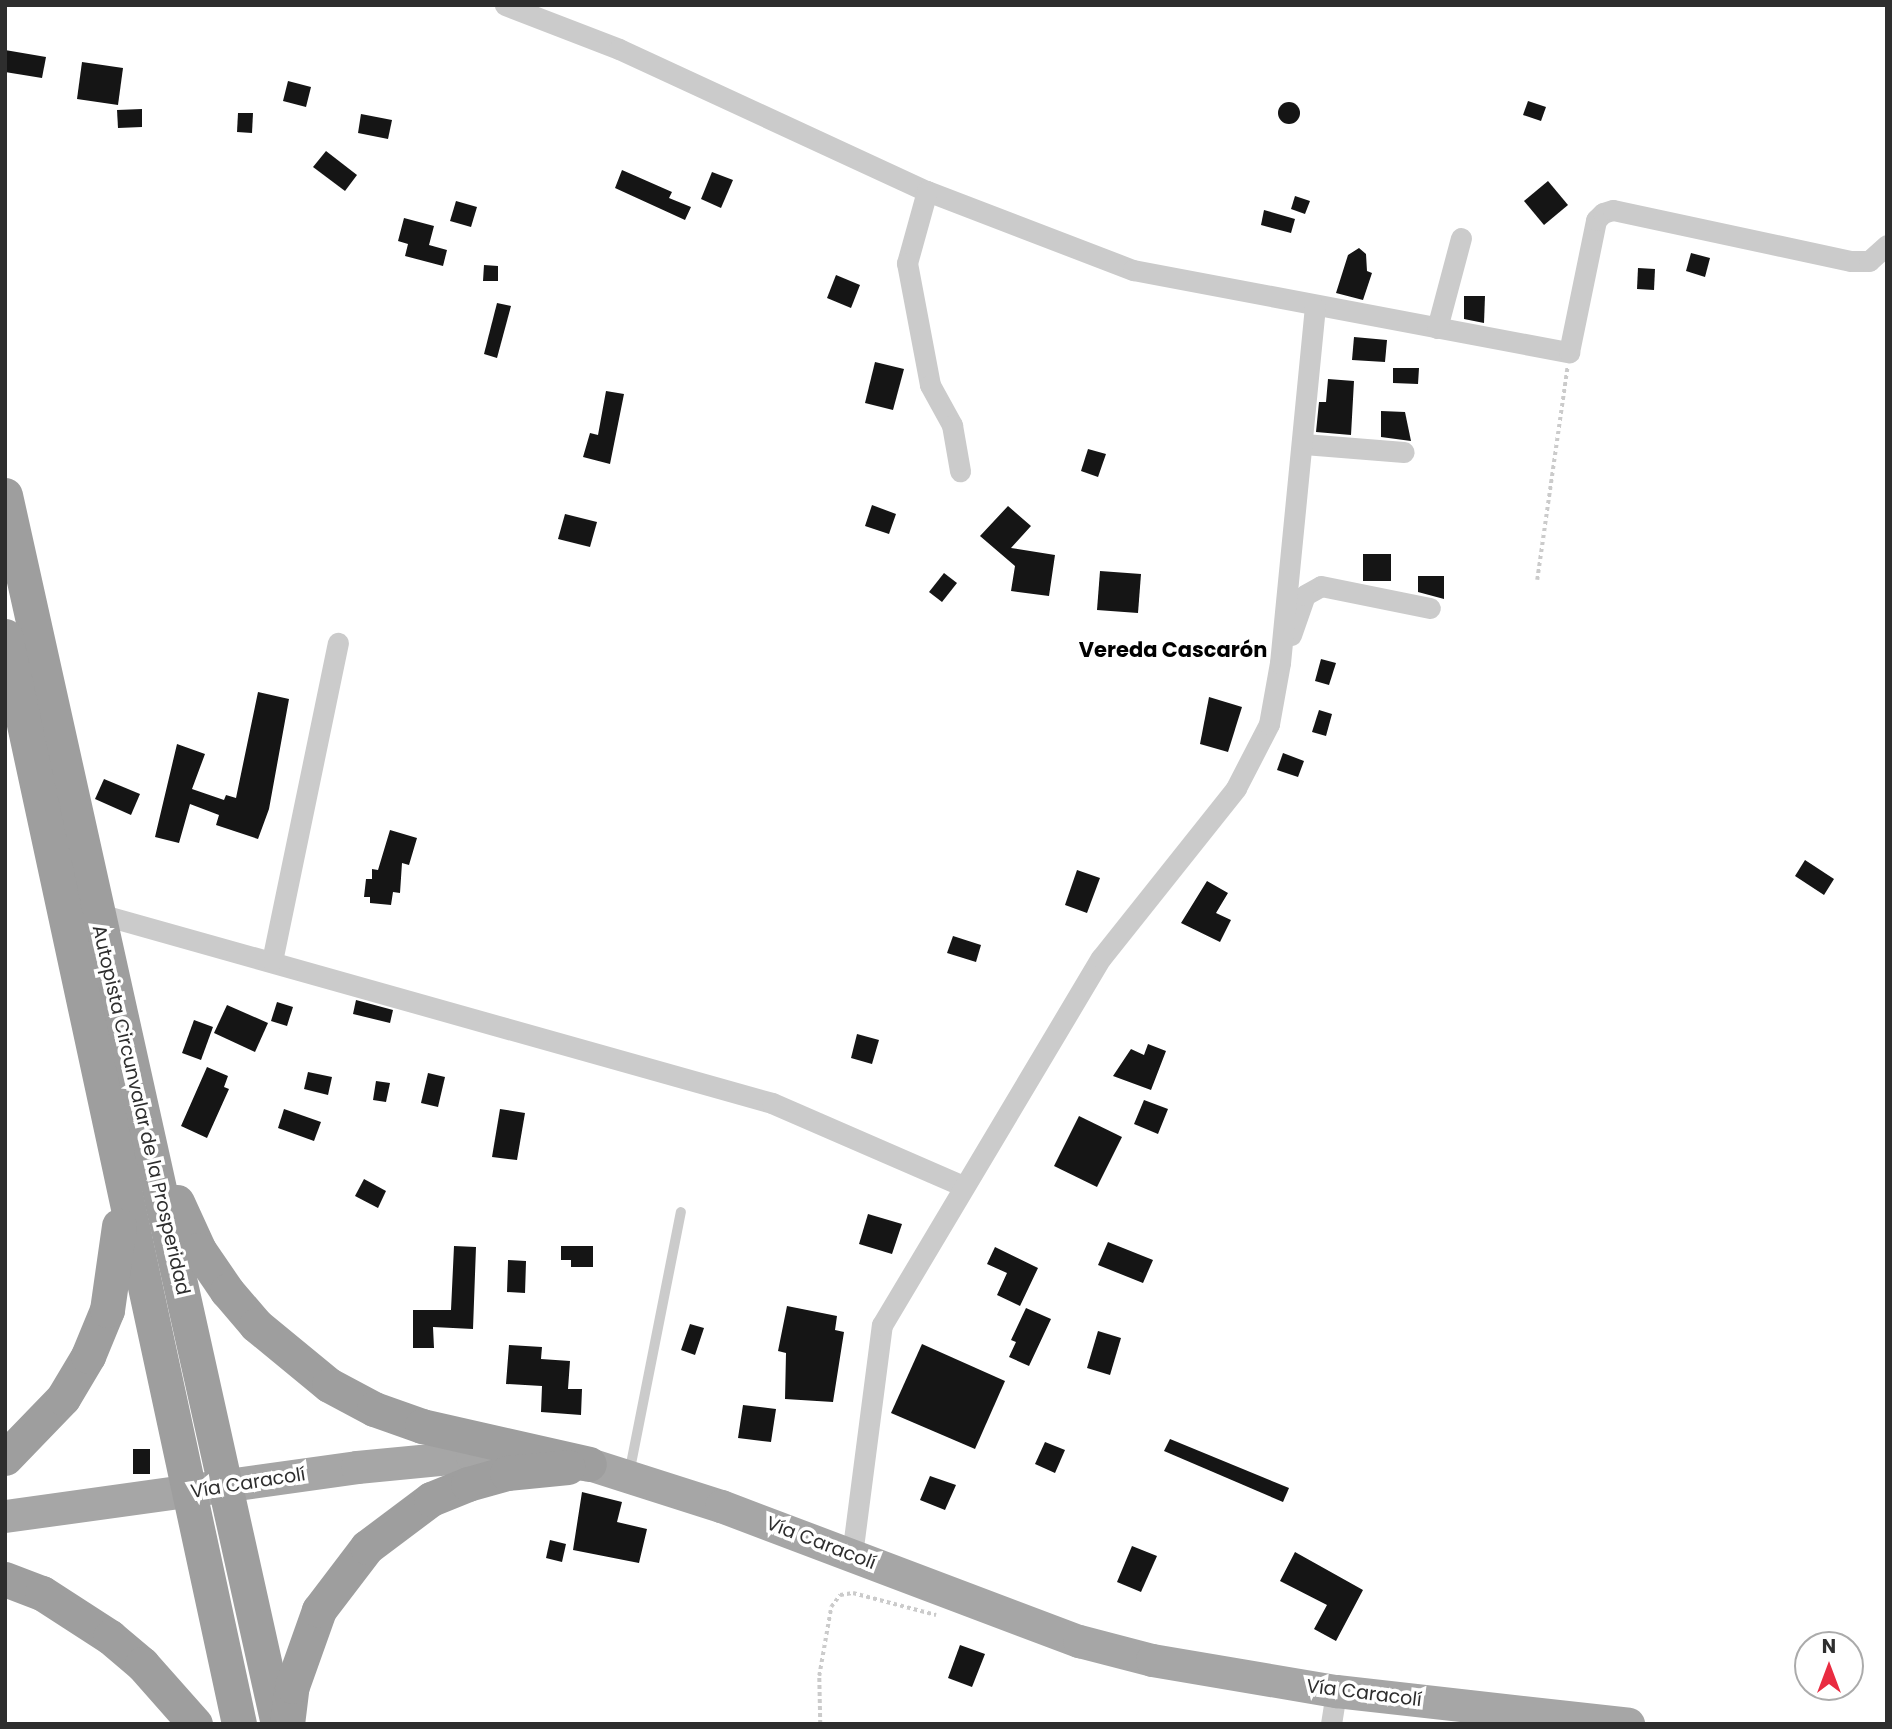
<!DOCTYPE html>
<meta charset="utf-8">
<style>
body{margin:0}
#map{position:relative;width:1892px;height:1729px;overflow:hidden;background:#fff;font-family:Poppins,sans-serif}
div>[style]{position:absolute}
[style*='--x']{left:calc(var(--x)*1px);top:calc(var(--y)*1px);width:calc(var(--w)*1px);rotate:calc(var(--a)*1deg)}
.building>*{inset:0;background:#151515}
.round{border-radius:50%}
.path>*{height:3.5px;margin-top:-1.75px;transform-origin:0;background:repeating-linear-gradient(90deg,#cbcbcb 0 3.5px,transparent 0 7px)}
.service>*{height:10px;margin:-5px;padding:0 5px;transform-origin:5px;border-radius:5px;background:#cbcbcb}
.minor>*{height:21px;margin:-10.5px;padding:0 10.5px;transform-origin:10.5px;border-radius:10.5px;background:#cbcbcb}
.primary>*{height:33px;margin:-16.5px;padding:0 16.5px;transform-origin:16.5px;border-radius:16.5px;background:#a6a6a6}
.trunk>*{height:35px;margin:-17.5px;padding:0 17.5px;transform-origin:17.5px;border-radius:17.5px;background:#9e9e9e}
span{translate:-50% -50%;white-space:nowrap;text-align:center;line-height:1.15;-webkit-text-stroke:7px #fff;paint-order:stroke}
.street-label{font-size:19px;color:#2e2e2e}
.neighbourhood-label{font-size:21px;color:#000;font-weight:700}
.frame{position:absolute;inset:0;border:7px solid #2e2e2e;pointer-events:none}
.north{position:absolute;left:1794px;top:1631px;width:70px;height:70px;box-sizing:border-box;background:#fff;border:2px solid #ababab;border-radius:50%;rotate:0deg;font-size:19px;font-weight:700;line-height:28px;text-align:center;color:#2e2e2e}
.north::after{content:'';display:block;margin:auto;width:24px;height:32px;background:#e92c41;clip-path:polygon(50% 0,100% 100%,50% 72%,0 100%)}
</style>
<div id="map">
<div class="building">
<i style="clip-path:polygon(5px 50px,46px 57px,42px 78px,5px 72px)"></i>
<i style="clip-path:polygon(82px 62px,123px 68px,118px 105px,77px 99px)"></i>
<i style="clip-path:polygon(288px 81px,311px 87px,306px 107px,283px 101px)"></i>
<i style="clip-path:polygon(1528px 101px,1546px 107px,1541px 121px,1523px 115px)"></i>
<i class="round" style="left:1278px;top:102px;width:22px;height:22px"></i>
<i style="clip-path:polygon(142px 109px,142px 127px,118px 128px,117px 110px)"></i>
<i style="clip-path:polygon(238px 113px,253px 113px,252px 133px,237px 132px)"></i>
<i style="clip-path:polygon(361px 114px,392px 120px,388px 139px,358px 133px)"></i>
<i style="clip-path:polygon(326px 151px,357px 175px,345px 191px,313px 167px)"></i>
<i style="clip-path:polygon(622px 170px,672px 192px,669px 198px,691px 207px,685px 220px,615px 188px)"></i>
<i style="clip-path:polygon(712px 172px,733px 180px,721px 208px,701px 199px)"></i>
<i style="clip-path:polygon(1548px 181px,1568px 205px,1544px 225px,1524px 201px)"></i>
<i style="clip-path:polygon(1295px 196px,1310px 201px,1305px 214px,1291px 209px)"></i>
<i style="clip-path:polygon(456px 201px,477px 207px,471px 227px,450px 221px)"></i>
<i style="clip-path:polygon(1264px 210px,1295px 219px,1291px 233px,1261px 225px)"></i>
<i style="clip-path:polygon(404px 218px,434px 226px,429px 245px,447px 250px,443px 266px,405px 256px,408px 244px,398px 241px)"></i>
<i style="clip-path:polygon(1359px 248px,1366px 254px,1367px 271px,1372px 273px,1363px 300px,1336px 293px,1348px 255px)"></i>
<i style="clip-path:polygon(1691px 253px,1710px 258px,1705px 277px,1686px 271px)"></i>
<i style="clip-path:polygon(484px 265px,498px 266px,498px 281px,483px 281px)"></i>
<i style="clip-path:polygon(1638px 268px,1655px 269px,1654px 290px,1637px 289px)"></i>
<i style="clip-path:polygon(836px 275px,860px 285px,851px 308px,827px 298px)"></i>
<i style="clip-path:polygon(1464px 296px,1485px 296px,1484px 323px,1464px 319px)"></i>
<i style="clip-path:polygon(497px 303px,511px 306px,497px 358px,484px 354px)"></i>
<i style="clip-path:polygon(1354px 337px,1387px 340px,1385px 362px,1352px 360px)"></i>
<i style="clip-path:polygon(875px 362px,904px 369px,893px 410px,865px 403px)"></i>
<i style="clip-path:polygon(1393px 368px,1419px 368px,1418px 384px,1393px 383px)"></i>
<i style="clip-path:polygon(1328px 379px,1354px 381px,1351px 435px,1316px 432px,1319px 402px,1326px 402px)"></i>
<i style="clip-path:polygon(606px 391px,624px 394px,610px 464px,583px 457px,590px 433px,598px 435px)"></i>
<i style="clip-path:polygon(1381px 411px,1405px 412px,1411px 441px,1381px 437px)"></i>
<i style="clip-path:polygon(1088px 449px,1106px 454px,1098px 477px,1081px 471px)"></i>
<i style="clip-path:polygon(872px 505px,896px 514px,889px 534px,865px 526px)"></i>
<i style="clip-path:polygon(1008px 506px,1031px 526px,1011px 548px,1055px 555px,1049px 596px,1011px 591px,1015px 566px,980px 536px)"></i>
<i style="clip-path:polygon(565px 514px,597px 522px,590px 547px,558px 539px)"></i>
<i style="clip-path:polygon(1363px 554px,1391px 554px,1391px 581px,1363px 581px)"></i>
<i style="clip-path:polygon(1100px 571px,1141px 574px,1138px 613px,1097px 610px)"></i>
<i style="clip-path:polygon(944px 573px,957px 583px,942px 602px,929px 592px)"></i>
<i style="clip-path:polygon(1418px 576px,1444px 576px,1444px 599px,1418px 592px)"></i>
<i style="clip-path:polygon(1321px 659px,1336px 663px,1329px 685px,1315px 681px)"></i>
<i style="clip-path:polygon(258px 692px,289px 699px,269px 809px,258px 839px,216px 825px,219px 815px,190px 804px,179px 843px,155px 837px,177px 744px,205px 754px,192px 789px,224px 800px,226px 795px,236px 798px)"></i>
<i style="clip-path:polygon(1209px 697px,1242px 707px,1228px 752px,1200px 744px)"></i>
<i style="clip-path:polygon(1319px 710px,1332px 714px,1326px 736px,1312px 732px)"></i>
<i style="clip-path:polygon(1283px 753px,1304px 761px,1298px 777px,1277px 770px)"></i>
<i style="clip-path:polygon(104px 779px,140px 794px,131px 815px,95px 799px)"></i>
<i style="clip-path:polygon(390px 830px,417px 838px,409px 865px,402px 863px,400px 893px,393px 892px,391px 905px,370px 903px,370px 897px,364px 897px,366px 879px,372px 879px,372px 869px,378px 870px)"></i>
<i style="clip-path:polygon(1805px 860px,1834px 879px,1824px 895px,1795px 876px)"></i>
<i style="clip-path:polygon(1077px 870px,1100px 878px,1087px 913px,1065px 905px)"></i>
<i style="clip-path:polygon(1207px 881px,1228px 893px,1216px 913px,1231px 920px,1220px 942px,1181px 923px)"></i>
<i style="clip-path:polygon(953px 936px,981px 945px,976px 962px,947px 953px)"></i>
<i style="clip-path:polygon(356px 1000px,393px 1010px,390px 1023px,353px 1014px)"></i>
<i style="clip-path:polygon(277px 1002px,293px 1007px,287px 1026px,271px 1021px)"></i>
<i style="clip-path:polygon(227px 1005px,268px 1023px,255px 1052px,214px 1033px)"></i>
<i style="clip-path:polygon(194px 1020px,213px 1027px,201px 1060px,182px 1053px)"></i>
<i style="clip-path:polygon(857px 1034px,879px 1040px,872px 1064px,851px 1058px)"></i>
<i style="clip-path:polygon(1148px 1044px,1166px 1051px,1151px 1090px,1113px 1076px,1131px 1049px,1144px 1055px)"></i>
<i style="clip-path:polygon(207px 1067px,228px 1076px,224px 1087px,229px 1089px,207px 1138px,181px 1126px)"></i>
<i style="clip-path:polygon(308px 1072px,332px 1077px,328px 1095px,304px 1089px)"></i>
<i style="clip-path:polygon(428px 1073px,445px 1077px,438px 1107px,421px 1103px)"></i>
<i style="clip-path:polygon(376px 1081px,390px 1083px,386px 1102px,373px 1100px)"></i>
<i style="clip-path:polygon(1144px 1100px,1168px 1109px,1158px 1134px,1134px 1124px)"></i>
<i style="clip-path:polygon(284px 1109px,321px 1122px,314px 1141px,278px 1128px)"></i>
<i style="clip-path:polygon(500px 1109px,525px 1113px,517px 1160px,492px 1157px)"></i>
<i style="clip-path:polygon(1079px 1116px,1122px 1137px,1097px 1187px,1054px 1166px)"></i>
<i style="clip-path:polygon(364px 1179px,386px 1191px,378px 1208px,355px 1196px)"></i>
<i style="clip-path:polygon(868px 1214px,902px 1224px,892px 1254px,859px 1244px)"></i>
<i style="clip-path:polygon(1108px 1242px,1153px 1260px,1143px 1283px,1098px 1265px)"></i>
<i style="clip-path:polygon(454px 1246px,476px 1247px,473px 1329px,433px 1327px,434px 1348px,413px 1348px,413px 1310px,451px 1310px)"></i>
<i style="clip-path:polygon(561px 1246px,593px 1246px,593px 1267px,571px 1267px,571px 1260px,561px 1260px)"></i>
<i style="clip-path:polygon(995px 1247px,1038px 1268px,1020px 1306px,997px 1295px,1007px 1273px,987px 1264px)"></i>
<i style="clip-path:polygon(508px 1260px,526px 1261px,525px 1293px,507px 1292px)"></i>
<i style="clip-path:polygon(787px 1306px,837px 1316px,835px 1330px,844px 1332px,833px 1402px,785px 1399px,786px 1353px,778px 1351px)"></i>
<i style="clip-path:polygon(1026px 1308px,1051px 1319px,1029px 1366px,1009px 1357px,1016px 1342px,1011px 1340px)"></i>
<i style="clip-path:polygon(690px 1324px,704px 1328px,695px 1355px,681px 1350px)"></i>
<i style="clip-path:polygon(1098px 1331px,1121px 1338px,1110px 1375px,1087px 1368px)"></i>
<i style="clip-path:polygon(922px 1344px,1005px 1381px,975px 1449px,891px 1413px)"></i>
<i style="clip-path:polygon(509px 1345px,542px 1347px,541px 1359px,570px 1361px,568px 1389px,582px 1389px,581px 1415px,541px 1412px,542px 1386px,506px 1384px)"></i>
<i style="clip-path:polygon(743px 1405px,776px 1409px,771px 1442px,738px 1438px)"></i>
<i style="clip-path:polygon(1170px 1439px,1289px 1488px,1283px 1502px,1164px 1451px)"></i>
<i style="clip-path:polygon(1045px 1442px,1065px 1450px,1055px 1473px,1035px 1464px)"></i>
<i style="clip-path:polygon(133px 1449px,150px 1449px,150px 1474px,133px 1474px)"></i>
<i style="clip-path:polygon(930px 1476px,956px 1485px,945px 1510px,920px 1500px)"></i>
<i style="clip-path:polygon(582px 1492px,622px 1502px,617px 1522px,647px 1529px,639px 1563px,573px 1550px)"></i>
<i style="clip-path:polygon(550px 1540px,566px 1544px,562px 1562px,546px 1558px)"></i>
<i style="clip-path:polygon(1132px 1546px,1157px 1556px,1141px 1592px,1117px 1582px)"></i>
<i style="clip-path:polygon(1295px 1552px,1363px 1590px,1336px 1641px,1314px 1629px,1327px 1605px,1280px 1581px)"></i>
<i style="clip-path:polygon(960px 1645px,985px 1654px,972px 1687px,948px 1678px)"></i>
</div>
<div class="path">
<i style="--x:1537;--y:580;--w:214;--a:-81.9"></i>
<i style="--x:820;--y:1724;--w:48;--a:-91.2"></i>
<i style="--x:819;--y:1676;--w:70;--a:-80.1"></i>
<i style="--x:831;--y:1607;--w:15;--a:-53"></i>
<i style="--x:840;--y:1595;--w:13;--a:-9"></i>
<i style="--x:853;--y:1593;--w:86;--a:14.8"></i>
</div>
<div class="service">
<i style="--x:629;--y:1474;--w:267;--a:-78.8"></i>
</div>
<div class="minor">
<i style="--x:505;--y:5;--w:122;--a:21.1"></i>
<i style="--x:619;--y:49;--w:339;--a:24.8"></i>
<i style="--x:927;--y:191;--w:221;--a:21"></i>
<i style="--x:1133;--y:270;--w:444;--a:10.7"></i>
<i style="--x:1569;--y:352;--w:135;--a:-78.4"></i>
<i style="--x:1596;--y:220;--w:10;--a:-45"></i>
<i style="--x:1603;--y:213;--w:10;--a:-17"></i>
<i style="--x:1613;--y:210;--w:243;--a:12.1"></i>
<i style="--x:1851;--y:261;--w:18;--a:0"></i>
<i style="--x:1869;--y:261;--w:24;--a:-42"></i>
<i style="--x:927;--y:191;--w:75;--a:105.5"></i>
<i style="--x:907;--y:263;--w:124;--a:79.3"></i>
<i style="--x:930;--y:385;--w:46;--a:61.2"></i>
<i style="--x:952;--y:425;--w:47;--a:80.1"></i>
<i style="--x:1437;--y:328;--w:93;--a:-75.1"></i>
<i style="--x:1304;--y:444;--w:100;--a:4.6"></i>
<i style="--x:1291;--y:635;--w:42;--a:-70.7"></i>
<i style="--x:1305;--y:595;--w:18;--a:-29"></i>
<i style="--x:1321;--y:586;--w:111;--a:11.4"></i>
<i style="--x:96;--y:913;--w:702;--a:15.7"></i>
<i style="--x:772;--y:1103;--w:208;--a:23.5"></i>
<i style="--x:272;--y:961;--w:325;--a:-78.3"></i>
<i style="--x:852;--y:1555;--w:232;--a:-82.6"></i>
<i style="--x:882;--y:1325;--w:427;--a:-59.2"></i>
<i style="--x:1101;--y:958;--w:217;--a:-51.5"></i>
<i style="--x:1236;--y:788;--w:72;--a:-62.7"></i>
<i style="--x:1269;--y:724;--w:62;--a:-79.8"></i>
<i style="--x:1280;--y:663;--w:357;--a:-84.4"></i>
<i style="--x:1331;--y:1724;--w:33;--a:-81"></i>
</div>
<div class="primary">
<i style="--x:5;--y:1516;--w:355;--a:-7.9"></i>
<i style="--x:357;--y:1467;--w:116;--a:-5.5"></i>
<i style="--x:472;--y:1456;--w:117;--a:3.9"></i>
<i style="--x:589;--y:1464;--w:139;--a:17.7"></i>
<i style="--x:721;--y:1506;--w:383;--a:20.7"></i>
<i style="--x:1079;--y:1641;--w:75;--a:14.6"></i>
<i style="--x:1152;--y:1660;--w:187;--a:9.6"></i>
<i style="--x:1336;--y:1691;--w:294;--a:6.4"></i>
</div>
<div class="trunk">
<i style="--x:5;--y:495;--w:1259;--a:77.48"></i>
<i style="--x:5;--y:636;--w:1113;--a:77.86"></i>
<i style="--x:177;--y:1202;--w:53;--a:65.4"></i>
<i style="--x:199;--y:1250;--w:50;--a:55.7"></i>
<i style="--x:227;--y:1291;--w:45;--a:49.5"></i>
<i style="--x:256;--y:1325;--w:94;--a:39.4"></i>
<i style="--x:329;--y:1385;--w:51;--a:28.1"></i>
<i style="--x:374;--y:1409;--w:51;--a:19.5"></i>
<i style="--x:422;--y:1426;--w:171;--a:12.8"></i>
<i style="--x:5;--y:1458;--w:83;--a:-46"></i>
<i style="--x:63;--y:1398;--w:49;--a:-59.2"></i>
<i style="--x:88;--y:1356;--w:50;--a:-67.6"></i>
<i style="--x:107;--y:1310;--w:85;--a:-81.9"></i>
<i style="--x:5;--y:1579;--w:40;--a:21"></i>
<i style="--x:42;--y:1593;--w:81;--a:32.9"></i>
<i style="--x:110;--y:1637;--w:42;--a:40.2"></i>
<i style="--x:142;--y:1664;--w:80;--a:48.5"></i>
<i style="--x:287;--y:1724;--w:38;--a:-83"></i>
<i style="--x:292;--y:1686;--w:81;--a:-70.4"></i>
<i style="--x:319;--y:1610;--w:79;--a:-52.7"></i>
<i style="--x:367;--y:1547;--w:80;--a:-36.9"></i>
<i style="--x:431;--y:1499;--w:40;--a:-22"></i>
<i style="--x:468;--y:1484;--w:41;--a:-15.8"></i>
<i style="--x:507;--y:1473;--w:61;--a:-5.6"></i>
</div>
<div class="street-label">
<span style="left:141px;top:1110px;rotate:77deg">Autopista Circunvalar de la Prosperidad</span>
<span style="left:248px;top:1483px;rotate:-9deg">Vía Caracolí</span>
<span style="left:821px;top:1543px;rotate:21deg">Vía Caracolí</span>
<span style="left:1364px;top:1693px;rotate:7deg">Vía Caracolí</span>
</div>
<div class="neighbourhood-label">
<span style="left:1173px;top:650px">Vereda Cascarón</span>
</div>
<div class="frame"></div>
<div class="north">N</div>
</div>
